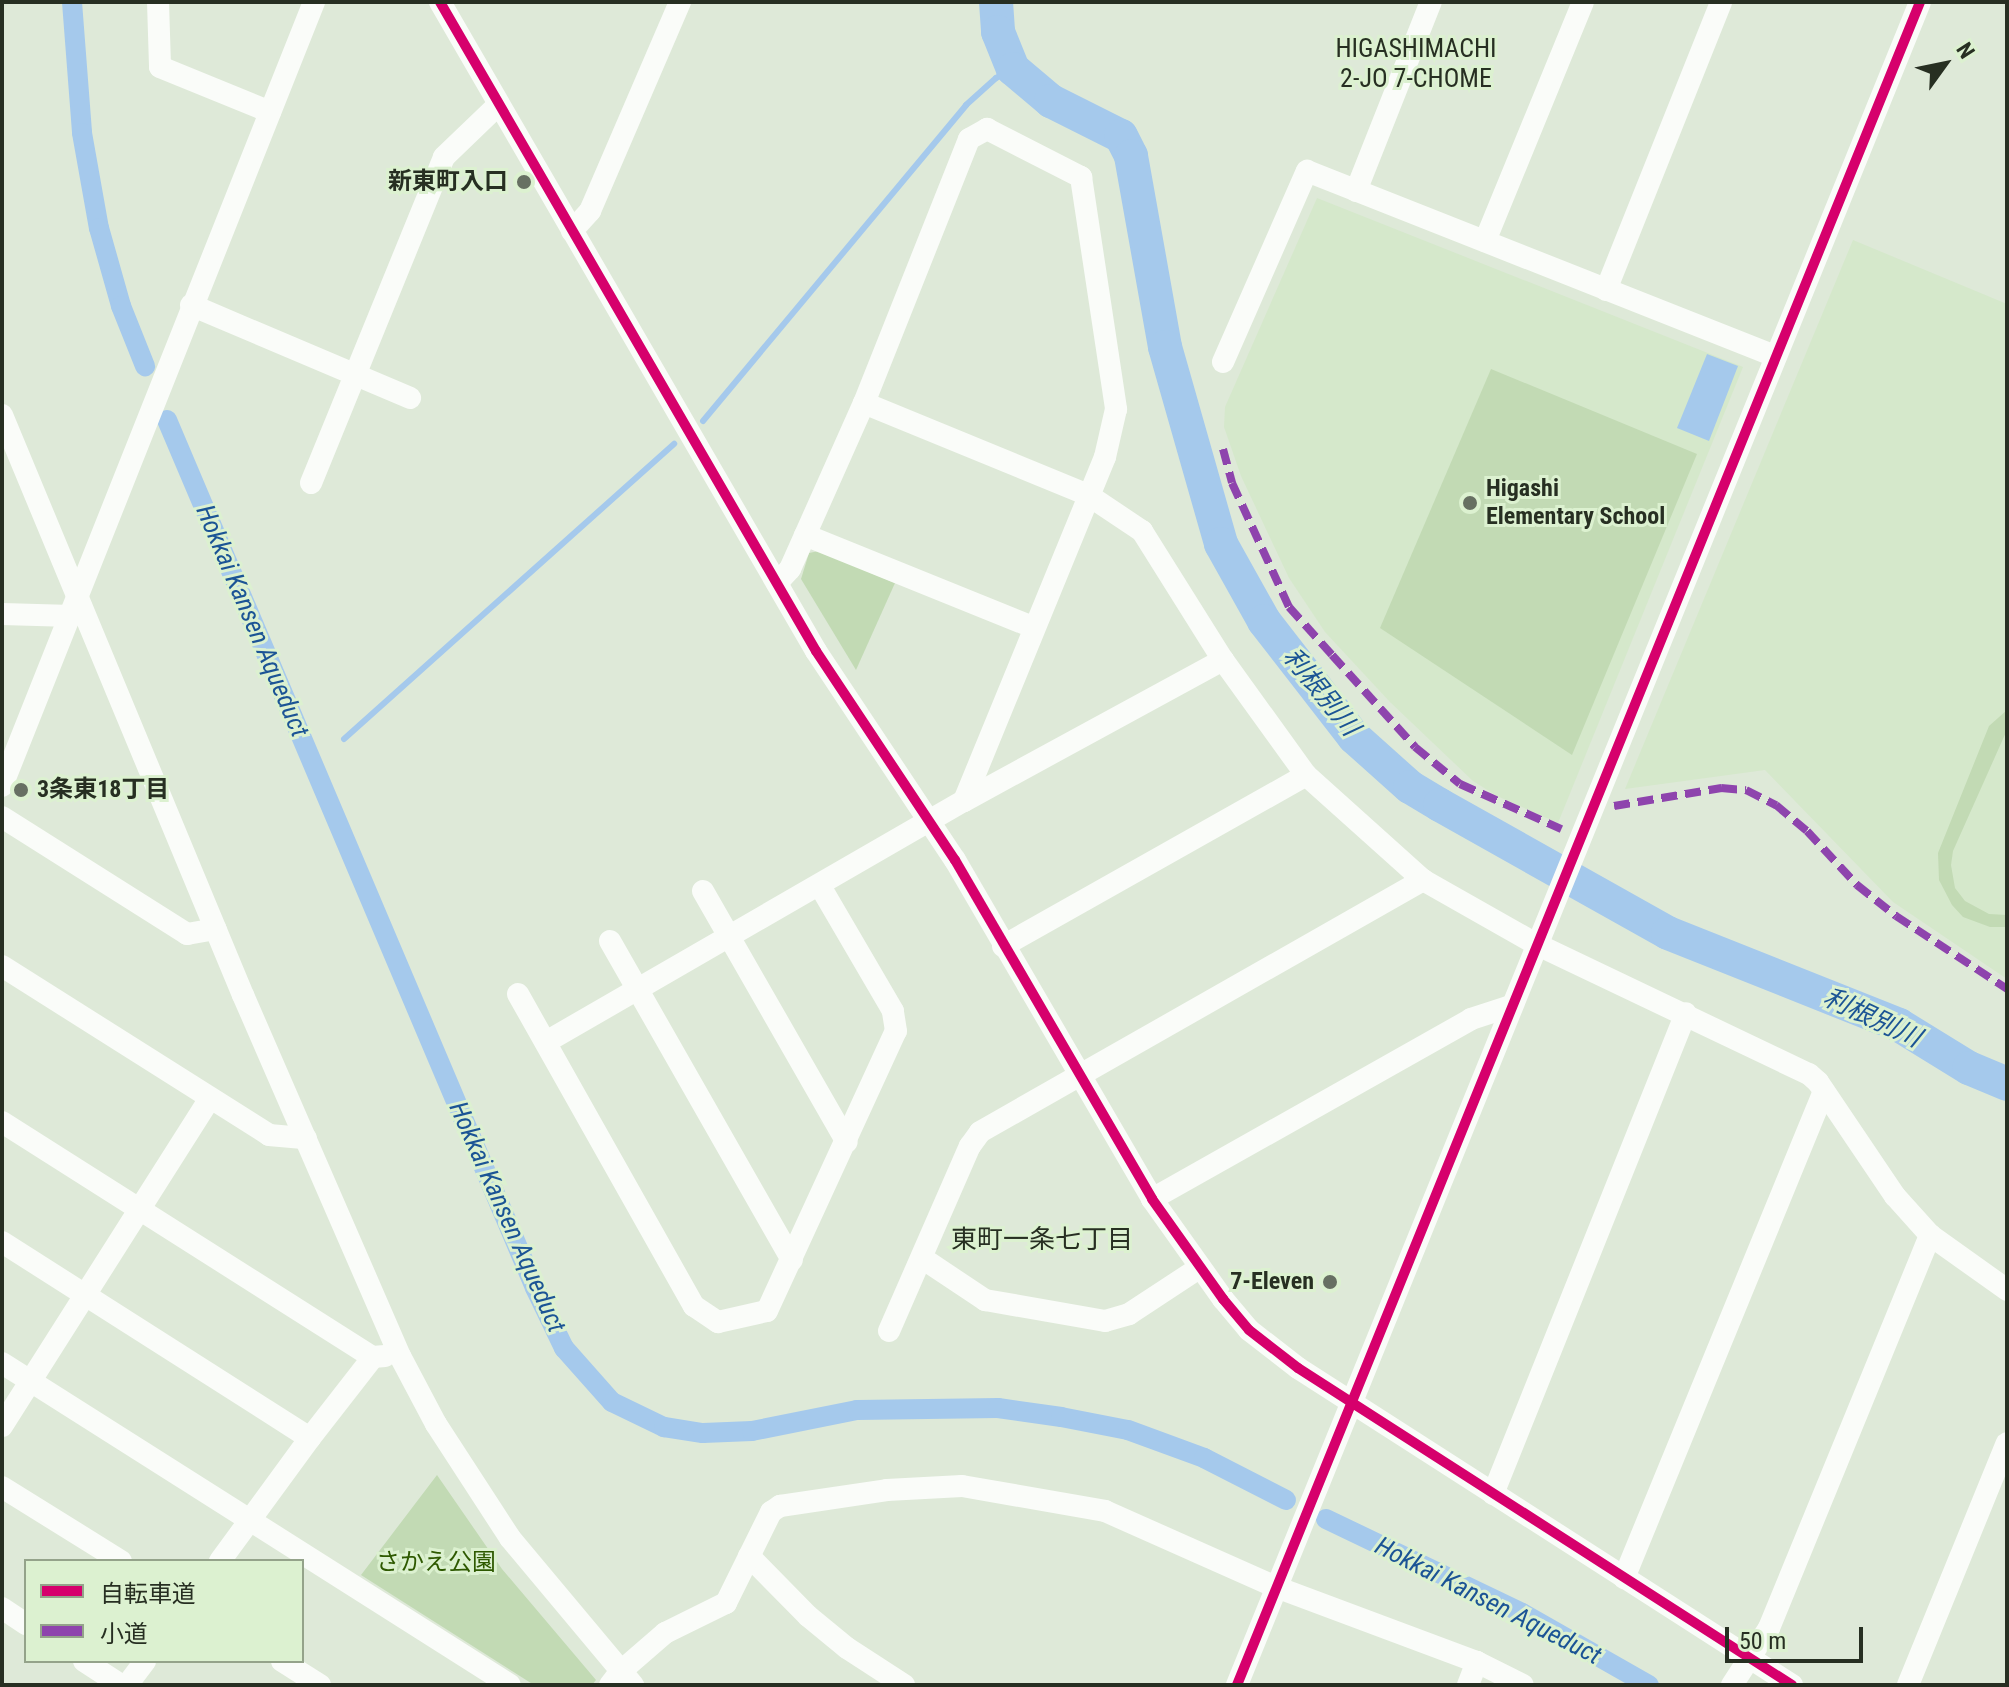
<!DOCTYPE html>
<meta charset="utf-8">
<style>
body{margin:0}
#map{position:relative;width:2009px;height:1687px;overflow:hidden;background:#dee9d8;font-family:"Roboto Condensed","Noto Sans JP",sans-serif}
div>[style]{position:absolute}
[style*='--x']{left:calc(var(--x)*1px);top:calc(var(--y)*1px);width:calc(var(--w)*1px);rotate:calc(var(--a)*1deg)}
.built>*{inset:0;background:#d5e8cb}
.green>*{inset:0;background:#c2dab4}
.water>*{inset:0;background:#a5c9ec}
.stream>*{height:6px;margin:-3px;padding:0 3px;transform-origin:3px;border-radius:3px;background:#a5c9ec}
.canal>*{height:20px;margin:-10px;padding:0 10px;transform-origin:10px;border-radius:10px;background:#a5c9ec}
.river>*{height:34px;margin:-17px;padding:0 17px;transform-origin:17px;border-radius:17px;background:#a5c9ec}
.minor>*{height:22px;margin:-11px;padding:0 11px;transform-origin:11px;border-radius:11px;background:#fafcf9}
.quiet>*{height:8px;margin-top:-4px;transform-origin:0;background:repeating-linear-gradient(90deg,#8e44ad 0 16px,transparent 0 24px)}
.cycleway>*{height:10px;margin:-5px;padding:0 5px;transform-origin:5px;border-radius:5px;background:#d6006c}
.dots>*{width:22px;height:22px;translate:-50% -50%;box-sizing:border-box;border:4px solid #dcf1d0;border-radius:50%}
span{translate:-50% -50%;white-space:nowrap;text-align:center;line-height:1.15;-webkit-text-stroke:6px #dcf1d0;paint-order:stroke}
.poi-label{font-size:24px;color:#272f22;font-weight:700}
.right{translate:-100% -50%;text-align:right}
.left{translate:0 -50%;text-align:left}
.park-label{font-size:24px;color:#2e5900}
.neighbourhood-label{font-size:26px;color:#272f22}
.water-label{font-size:26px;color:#1b5495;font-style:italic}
.frame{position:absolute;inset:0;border:4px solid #272f22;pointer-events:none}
.legend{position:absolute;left:24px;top:1559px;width:280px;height:104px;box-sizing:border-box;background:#dcf1d0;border:2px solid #94a38a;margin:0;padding:10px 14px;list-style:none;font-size:24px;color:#272f22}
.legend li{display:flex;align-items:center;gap:16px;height:40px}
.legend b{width:40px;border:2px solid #94a38a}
.north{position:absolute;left:1905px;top:24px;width:80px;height:80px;-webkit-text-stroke:6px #dcf1d0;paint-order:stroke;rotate:57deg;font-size:22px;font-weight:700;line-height:32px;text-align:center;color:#272f22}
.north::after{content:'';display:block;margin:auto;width:28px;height:36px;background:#272f22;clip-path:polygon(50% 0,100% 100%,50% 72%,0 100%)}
.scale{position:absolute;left:1725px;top:1627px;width:138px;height:36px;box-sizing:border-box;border:4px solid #272f22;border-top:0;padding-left:10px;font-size:24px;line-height:28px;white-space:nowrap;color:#272f22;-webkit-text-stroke:6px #dcf1d0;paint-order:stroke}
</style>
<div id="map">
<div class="built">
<i style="clip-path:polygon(1317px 198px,1743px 367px,1558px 823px,1497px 796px,1473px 781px,1390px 702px,1325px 632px,1289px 578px,1241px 476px,1224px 427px,1225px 407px)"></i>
<i style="clip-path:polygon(1853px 240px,2007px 304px,2007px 979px,1893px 902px,1765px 770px,1625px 789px)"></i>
</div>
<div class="green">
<i style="clip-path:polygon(1491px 369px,1697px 454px,1572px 755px,1380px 628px)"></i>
<i style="clip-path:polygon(819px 551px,895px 583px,856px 670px,801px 579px,809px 553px)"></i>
<i style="clip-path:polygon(2007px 710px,2007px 730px,1953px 851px,1951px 865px,1955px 888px,1965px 901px,1989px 914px,2007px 915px,2007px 927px,1990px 927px,1963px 917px,1952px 905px,1939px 880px,1938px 853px,1989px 726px)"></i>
<i style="clip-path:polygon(437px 1475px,502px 1569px,596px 1680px,592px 1685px,534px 1685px,361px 1575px)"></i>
</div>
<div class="water">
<i style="clip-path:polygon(1707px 354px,1738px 366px,1709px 441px,1677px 428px)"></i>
</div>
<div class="stream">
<i style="--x:703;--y:421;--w:411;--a:-50.2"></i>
<i style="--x:966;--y:105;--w:40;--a:-42"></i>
<i style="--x:996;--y:78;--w:19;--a:-28"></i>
<i style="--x:344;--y:739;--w:443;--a:-41.8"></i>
</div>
<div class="canal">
<i style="--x:72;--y:2;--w:131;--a:85.6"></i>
<i style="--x:82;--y:133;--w:97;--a:79.9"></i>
<i style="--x:99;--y:228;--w:81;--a:74.2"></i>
<i style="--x:121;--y:306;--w:65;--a:68.2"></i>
<i style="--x:167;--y:420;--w:943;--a:67.02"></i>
<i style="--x:535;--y:1288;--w:67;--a:64.2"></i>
<i style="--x:564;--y:1348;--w:72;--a:48.4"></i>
<i style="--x:612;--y:1402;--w:58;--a:25.7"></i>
<i style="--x:664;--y:1427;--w:39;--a:9"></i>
<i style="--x:703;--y:1433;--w:49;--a:-2.3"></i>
<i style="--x:752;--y:1431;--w:107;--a:-11.3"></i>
<i style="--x:857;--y:1410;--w:141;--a:-0.8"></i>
<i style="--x:998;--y:1408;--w:64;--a:8.1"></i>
<i style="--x:1061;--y:1417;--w:68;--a:11"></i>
<i style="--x:1128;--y:1430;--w:81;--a:20.2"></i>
<i style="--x:1204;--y:1458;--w:92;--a:27.1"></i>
<i style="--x:1326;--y:1519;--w:217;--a:25.6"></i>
<i style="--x:1522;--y:1613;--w:146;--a:29.6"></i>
</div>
<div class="river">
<i style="--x:996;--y:2;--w:30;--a:86"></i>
<i style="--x:998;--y:32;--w:40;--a:68"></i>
<i style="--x:1013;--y:69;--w:50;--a:40.1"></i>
<i style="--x:1051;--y:101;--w:78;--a:26.6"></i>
<i style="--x:1121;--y:136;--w:22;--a:63"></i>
<i style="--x:1131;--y:156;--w:194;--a:79.9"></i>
<i style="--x:1165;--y:347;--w:205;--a:74.1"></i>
<i style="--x:1221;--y:544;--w:88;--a:60.8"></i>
<i style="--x:1264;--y:621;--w:147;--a:52.2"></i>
<i style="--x:1354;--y:737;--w:75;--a:41.8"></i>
<i style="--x:1410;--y:787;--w:35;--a:31"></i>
<i style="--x:1440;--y:805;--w:261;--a:29.3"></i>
<i style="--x:1668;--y:933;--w:249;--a:21.7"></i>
<i style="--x:1899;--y:1025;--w:82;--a:31.6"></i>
<i style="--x:1969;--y:1068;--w:41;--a:22.8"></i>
</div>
<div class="minor">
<i style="--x:158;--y:2;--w:65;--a:88.2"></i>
<i style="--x:160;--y:67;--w:119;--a:22.2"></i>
<i style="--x:440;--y:2;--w:750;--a:59.91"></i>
<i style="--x:816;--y:651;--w:251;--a:56.4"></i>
<i style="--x:955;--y:860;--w:392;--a:59.8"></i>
<i style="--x:1152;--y:1199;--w:123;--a:54.6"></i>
<i style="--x:1223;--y:1299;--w:40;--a:50"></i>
<i style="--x:1249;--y:1330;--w:62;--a:37.8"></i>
<i style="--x:1298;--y:1368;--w:587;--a:32.69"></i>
<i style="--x:1356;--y:191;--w:203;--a:-68.4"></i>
<i style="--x:572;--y:231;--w:27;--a:-48"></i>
<i style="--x:590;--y:211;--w:228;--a:-66.7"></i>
<i style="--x:1485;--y:241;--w:258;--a:-67.7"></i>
<i style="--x:1606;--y:290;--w:310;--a:-68.2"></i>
<i style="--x:191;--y:305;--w:238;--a:23"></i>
<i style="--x:1223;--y:362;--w:209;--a:-66.3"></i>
<i style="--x:1307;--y:171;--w:503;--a:21.57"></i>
<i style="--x:864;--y:403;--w:242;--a:22.3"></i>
<i style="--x:1088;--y:495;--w:65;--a:33.7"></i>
<i style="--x:1142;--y:531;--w:152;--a:57.9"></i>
<i style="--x:1223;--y:660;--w:142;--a:54.2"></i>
<i style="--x:1306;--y:775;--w:157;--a:41.9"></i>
<i style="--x:1423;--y:880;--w:132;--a:29.5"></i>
<i style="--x:1538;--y:945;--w:300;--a:25.5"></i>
<i style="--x:1809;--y:1074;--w:12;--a:42"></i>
<i style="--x:1818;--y:1082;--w:138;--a:56"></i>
<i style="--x:1895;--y:1196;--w:52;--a:48.1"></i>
<i style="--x:2;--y:415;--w:628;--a:67.44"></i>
<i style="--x:243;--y:995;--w:394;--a:66.5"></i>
<i style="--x:400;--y:1356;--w:77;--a:62.1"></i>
<i style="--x:436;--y:1424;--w:136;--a:57"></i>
<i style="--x:510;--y:1538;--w:192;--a:50.1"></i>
<i style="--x:311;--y:483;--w:352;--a:-67.8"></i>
<i style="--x:444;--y:157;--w:76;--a:-43.9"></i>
<i style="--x:805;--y:535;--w:246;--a:22"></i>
<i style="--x:777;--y:583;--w:19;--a:-47"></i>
<i style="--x:790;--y:569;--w:182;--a:-66"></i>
<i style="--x:864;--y:403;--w:284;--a:-68.3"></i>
<i style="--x:969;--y:139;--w:21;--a:-29"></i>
<i style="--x:987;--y:129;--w:106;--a:27.1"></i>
<i style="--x:1081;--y:177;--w:235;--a:81.4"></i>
<i style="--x:1116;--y:409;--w:49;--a:102.9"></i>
<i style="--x:1105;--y:457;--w:372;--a:112.3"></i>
<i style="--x:2;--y:614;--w:70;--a:1.6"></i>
<i style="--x:2;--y:786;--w:844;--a:-68.3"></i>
<i style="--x:2;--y:817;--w:219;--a:32.3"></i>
<i style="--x:187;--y:934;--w:29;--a:-10"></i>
<i style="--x:703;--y:891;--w:289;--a:60.2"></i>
<i style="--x:610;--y:941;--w:367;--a:60.3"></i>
<i style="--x:1003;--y:946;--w:348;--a:-29.4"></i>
<i style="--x:2;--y:966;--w:316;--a:32.3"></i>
<i style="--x:269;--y:1135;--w:37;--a:5"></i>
<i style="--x:518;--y:994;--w:358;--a:60.6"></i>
<i style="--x:694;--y:1306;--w:29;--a:34"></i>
<i style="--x:718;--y:1322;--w:50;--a:-12.7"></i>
<i style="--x:767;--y:1311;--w:308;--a:-65.3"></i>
<i style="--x:896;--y:1031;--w:20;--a:-99"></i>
<i style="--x:893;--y:1011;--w:145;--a:-120.3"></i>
<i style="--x:546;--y:1042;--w:482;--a:-30"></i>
<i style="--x:964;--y:801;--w:295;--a:-28.6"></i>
<i style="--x:2;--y:1122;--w:439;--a:32.4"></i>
<i style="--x:373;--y:1357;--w:12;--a:-5"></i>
<i style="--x:1152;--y:1199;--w:366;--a:-29.4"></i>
<i style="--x:1471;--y:1019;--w:42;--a:-18"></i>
<i style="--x:2;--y:1242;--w:365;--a:32.5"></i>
<i style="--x:310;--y:1438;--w:103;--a:-52.1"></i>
<i style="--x:922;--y:1258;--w:76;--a:33.7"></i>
<i style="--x:985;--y:1300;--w:122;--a:9.9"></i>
<i style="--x:1105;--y:1321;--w:25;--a:-16"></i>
<i style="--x:1129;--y:1314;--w:84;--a:-33.3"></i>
<i style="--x:889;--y:1331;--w:202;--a:-66.4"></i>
<i style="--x:970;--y:1146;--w:17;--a:-54"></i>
<i style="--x:980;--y:1132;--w:510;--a:-29.63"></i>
<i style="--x:2;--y:1363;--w:601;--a:32.37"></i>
<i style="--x:2;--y:1426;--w:388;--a:-57.6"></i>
<i style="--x:2;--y:1487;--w:140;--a:31.9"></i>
<i style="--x:1493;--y:1494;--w:518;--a:-68.14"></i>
<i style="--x:749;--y:1556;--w:84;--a:45.5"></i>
<i style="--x:808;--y:1616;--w:50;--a:39.4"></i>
<i style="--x:847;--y:1648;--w:68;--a:33"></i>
<i style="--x:220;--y:1561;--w:152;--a:-53.8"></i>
<i style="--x:1624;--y:1578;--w:526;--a:-67.67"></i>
<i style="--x:2;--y:1608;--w:29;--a:34"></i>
<i style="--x:84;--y:1661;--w:44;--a:33"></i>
<i style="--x:282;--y:1661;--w:45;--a:32.3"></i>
<i style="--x:127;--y:1685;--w:30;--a:-53"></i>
<i style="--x:610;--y:1685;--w:16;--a:-52"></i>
<i style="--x:620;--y:1672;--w:60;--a:-40.9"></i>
<i style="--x:665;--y:1633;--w:68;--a:-26.2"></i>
<i style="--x:726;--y:1603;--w:102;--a:-63.7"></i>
<i style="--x:771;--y:1512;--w:11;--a:-34"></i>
<i style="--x:780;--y:1506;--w:108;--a:-8.5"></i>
<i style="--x:887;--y:1490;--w:75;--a:-3.1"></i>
<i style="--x:962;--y:1486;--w:145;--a:9.9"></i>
<i style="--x:1105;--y:1511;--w:187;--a:24"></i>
<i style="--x:1276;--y:1587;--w:215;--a:20.5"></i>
<i style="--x:1477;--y:1662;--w:51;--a:26.6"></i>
<i style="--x:1237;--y:1685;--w:1816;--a:-67.91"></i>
<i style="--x:1468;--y:1685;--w:25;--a:-69"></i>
<i style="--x:1732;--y:1685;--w:68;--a:-57"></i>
<i style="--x:1769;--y:1628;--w:425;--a:-67.7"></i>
<i style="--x:1930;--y:1235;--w:95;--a:35.5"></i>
<i style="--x:1908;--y:1685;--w:261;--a:-67.8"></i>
</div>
<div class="quiet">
<i style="--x:1223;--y:449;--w:35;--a:75"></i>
<i style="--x:1232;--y:483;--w:136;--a:65.3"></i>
<i style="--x:1289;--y:607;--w:64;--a:48.1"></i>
<i style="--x:1332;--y:655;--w:124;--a:47.9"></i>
<i style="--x:1415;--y:747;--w:58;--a:39.4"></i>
<i style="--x:1460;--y:784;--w:111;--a:24"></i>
<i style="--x:1614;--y:806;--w:109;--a:-9.5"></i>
<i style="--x:1721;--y:788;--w:25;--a:5"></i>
<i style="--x:1746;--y:790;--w:34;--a:27"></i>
<i style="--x:1776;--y:805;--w:40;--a:40"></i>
<i style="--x:1807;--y:831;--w:74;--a:47.2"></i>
<i style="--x:1857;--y:885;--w:50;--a:38.5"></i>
<i style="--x:1896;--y:916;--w:133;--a:33.3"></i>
</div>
<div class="cycleway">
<i style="--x:440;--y:2;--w:750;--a:59.91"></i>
<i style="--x:816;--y:651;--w:251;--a:56.4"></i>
<i style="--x:955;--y:860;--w:392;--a:59.8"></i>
<i style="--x:1152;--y:1199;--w:123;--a:54.6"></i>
<i style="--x:1223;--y:1299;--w:40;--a:50"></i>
<i style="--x:1249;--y:1330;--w:62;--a:37.8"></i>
<i style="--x:1298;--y:1368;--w:587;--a:32.69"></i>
<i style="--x:1237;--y:1685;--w:1816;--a:-67.91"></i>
</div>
<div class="dots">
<i style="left:524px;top:182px;background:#677062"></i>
<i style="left:1470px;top:503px;background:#677062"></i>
<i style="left:21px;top:790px;background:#677062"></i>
<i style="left:1330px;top:1282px;background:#677062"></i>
</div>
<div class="poi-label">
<span class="right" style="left:508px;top:182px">新東町入口</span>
<span class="left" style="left:1486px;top:503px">Higashi<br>Elementary School</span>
<span class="left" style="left:37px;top:790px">3条東18丁目</span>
<span class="right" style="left:1314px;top:1282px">7-Eleven</span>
</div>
<div class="park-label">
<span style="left:436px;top:1563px">さかえ公園</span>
</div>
<div class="neighbourhood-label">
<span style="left:1416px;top:64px">HIGASHIMACHI<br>2-JO 7-CHOME</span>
<span style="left:1042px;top:1240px">東町一条七丁目</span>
</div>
<div class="water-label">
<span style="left:252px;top:621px;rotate:67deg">Hokkai Kansen Aqueduct</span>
<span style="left:1321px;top:692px;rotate:51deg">利根別川</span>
<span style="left:1872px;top:1018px;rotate:25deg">利根別川</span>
<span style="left:507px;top:1217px;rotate:66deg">Hokkai Kansen Aqueduct</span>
<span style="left:1488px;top:1601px;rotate:27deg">Hokkai Kansen Aqueduct</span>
</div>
<div class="frame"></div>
<ul class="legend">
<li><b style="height:10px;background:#d6006c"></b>自転車道</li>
<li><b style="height:10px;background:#8e44ad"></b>小道</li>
</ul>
<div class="north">N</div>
<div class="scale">50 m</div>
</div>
